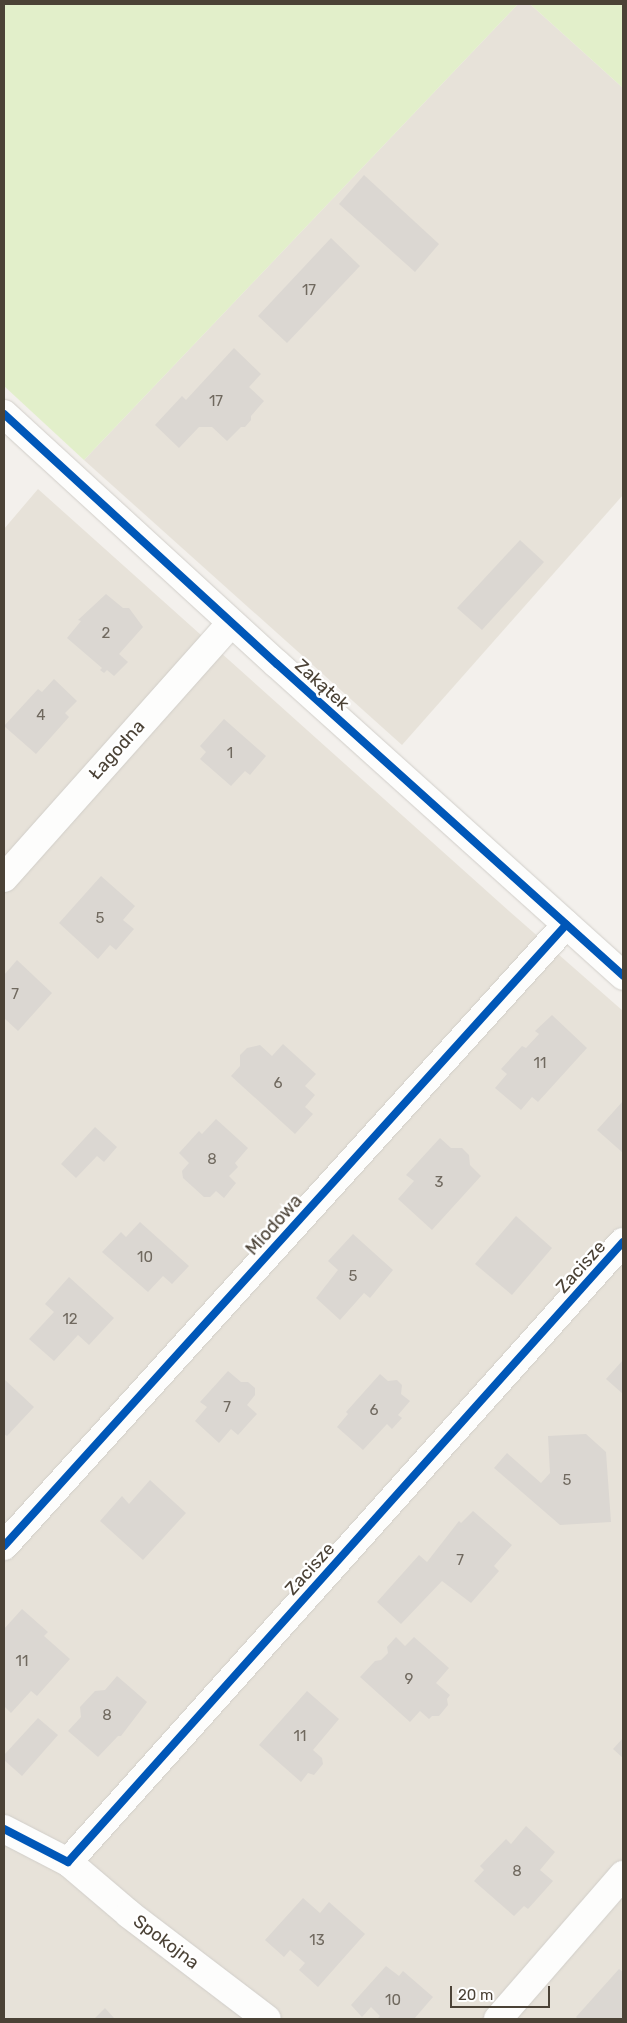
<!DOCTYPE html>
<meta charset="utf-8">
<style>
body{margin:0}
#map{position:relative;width:627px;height:2023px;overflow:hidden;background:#f3f0ec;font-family:Rubik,sans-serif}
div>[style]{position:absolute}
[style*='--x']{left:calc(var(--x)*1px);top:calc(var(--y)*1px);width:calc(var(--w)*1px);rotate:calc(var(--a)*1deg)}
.residential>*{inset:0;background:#e7e2d9}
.green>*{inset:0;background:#e2efca}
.building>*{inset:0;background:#dbd7d2}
.roads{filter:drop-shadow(0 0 1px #d1cec9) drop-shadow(0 0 1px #d1cec9)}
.street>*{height:28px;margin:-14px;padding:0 14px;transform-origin:14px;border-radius:14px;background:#fdfdfc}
.cycleway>*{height:8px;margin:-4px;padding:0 4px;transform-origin:4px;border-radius:4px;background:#0057b8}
span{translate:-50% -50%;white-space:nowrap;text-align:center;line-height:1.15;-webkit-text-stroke:5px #fff;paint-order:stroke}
.number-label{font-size:15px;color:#70695f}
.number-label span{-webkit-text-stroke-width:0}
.street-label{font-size:18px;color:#4b4236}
.frame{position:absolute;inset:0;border:5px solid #4b4236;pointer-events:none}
.scale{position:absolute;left:450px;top:1986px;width:100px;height:22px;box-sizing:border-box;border:2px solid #4b4236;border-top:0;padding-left:6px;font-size:15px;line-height:18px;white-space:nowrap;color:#4b4236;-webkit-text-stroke:4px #fff;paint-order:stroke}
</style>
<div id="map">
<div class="residential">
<i style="clip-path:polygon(518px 4px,530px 4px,623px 88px,623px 495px,402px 745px,84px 460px)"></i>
<i style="clip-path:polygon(38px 489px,509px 911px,623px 1011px,623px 2019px,4px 2019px,4px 529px)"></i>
</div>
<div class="green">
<i style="clip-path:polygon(4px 4px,518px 4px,84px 460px,4px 386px)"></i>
<i style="clip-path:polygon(530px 4px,623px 4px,623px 88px)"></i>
</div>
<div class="building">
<i style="clip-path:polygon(364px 175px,439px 244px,415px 272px,339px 204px)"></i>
<i style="clip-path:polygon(331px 238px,360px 266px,287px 343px,258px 316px)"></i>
<i style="clip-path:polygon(234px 348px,261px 374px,249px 387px,264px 401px,251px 416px,251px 420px,245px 427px,241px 427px,227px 441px,212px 427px,199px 427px,179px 448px,155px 425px,182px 396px,186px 400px)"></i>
<i style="clip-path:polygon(520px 540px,544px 562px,482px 630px,457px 608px)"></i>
<i style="clip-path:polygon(106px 594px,123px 608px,129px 608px,143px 627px,119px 654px,128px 662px,114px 676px,107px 670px,104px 673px,100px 670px,102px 668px,67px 638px,81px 621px,78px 620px)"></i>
<i style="clip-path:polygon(54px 679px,77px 701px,65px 713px,69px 717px,36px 754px,4px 726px,38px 689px,42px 692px)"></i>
<i style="clip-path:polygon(224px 719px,266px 756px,250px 775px,245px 771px,231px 786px,200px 759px,206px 752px,200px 746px)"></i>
<i style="clip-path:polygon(101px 876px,135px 906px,123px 920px,134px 929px,116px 950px,110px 945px,98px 959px,59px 923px)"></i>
<i style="clip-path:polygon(17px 960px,52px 993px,18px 1031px,4px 1018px,4px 975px)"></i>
<i style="clip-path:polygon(552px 1015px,587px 1048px,538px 1102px,532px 1097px,521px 1110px,495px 1088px,507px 1074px,501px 1069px,522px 1046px,526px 1048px,539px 1034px,535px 1031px)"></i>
<i style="clip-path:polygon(283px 1044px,316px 1074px,305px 1086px,315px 1095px,305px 1107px,313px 1114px,295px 1134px,231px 1076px,240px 1066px,240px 1055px,247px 1048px,260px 1045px,272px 1056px)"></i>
<i style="clip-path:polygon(623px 1101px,623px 1153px,597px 1130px)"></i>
<i style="clip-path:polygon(216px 1119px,248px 1148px,235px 1163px,238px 1167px,229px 1176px,236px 1183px,224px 1198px,216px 1191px,210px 1197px,204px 1197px,183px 1178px,182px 1171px,189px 1163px,179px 1153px,199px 1131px,202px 1134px)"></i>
<i style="clip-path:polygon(95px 1127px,117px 1147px,104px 1162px,97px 1156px,76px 1178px,61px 1164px)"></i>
<i style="clip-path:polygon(440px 1138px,451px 1148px,462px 1148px,469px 1155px,470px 1165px,481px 1176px,432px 1230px,398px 1199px,414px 1181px,406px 1175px)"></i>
<i style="clip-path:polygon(516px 1216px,552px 1248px,512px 1295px,475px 1264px)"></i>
<i style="clip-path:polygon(140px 1222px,189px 1266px,172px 1284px,163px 1276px,148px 1292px,102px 1252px,121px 1232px,126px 1237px)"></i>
<i style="clip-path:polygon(353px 1234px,393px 1270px,370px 1298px,364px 1293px,340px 1320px,316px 1298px,338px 1270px,328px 1261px)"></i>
<i style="clip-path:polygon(69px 1277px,114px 1318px,89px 1345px,78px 1335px,54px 1361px,29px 1339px,54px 1312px,45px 1304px)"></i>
<i style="clip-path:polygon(623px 1360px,623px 1394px,606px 1379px)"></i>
<i style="clip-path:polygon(228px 1371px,241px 1382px,248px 1382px,255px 1388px,255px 1395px,247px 1405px,257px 1414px,238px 1435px,231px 1429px,219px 1443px,195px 1421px,207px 1407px,200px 1402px)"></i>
<i style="clip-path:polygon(380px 1374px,388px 1381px,397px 1380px,402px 1385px,401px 1394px,410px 1401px,398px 1415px,402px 1418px,392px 1429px,387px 1424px,363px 1450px,337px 1427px,348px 1414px,346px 1412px)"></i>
<i style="clip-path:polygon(4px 1379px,34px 1407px,7px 1436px,4px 1434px)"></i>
<i style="clip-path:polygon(586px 1434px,606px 1452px,611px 1522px,560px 1525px,494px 1468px,507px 1453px,541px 1483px,550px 1473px,548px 1436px)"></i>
<i style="clip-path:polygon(150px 1480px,186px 1513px,143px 1560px,100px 1521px,122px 1496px,129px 1504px)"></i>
<i style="clip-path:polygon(473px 1511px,512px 1545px,494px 1566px,499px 1571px,471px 1603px,442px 1581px,401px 1624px,377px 1602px,419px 1555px,427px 1562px,459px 1521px,461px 1523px)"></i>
<i style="clip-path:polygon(22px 1609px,48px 1632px,44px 1636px,70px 1659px,37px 1696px,31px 1691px,11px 1713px,4px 1706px,4px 1629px)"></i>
<i style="clip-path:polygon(396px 1637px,405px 1646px,414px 1637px,449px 1668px,436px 1683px,450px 1695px,447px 1699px,448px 1705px,439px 1716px,432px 1716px,429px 1719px,420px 1711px,410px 1722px,360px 1677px,375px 1661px,381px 1660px,388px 1653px,387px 1647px)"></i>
<i style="clip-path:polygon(117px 1676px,147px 1702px,121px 1736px,118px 1736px,98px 1757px,68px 1731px,81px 1717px,80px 1707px,95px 1691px,105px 1690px)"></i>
<i style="clip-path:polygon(307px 1691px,339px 1719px,313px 1750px,322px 1758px,323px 1764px,314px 1775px,308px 1773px,301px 1782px,259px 1745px)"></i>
<i style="clip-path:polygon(38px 1718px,58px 1735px,22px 1776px,4px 1760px,4px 1755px)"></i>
<i style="clip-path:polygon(623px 1738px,623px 1758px,613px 1749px)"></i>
<i style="clip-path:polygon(526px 1826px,555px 1852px,540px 1870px,553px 1881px,528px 1909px,524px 1906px,514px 1916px,474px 1881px,484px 1870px,480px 1866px,506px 1839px,511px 1844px)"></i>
<i style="clip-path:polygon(303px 1898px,320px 1913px,329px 1902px,365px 1934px,318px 1987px,299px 1970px,305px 1963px,290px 1950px,284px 1957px,265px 1940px)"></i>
<i style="clip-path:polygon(386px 1966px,399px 1976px,403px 1971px,433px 1997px,414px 2019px,377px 2019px,380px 2016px,371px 2007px,362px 2017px,351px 2005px)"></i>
<i style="clip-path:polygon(619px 1969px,623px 1972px,623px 2019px,578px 2019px,576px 2017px)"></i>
<i style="clip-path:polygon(105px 2008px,114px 2018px,116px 2019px,94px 2019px)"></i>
</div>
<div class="roads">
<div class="street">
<i style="--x:4;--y:414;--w:370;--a:42.5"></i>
<i style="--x:277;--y:664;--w:466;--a:42"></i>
<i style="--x:4;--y:878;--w:341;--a:-48.3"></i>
<i style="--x:4;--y:1546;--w:838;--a:-47.86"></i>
<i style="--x:4;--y:1829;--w:72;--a:27.3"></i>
<i style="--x:68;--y:1862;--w:832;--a:-48.17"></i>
<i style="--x:68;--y:1862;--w:80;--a:40.4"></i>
<i style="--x:129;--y:1914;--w:173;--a:37.3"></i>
<i style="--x:498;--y:2019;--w:191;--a:-49"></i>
</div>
</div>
<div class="cycleway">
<i style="--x:4;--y:414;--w:370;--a:42.5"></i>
<i style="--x:277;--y:664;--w:466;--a:42"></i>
<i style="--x:4;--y:1546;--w:838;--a:-47.86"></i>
<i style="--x:4;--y:1829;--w:72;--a:27.3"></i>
<i style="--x:68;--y:1862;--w:832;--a:-48.17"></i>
</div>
<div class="number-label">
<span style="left:309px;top:291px">17</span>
<span style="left:216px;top:402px">17</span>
<span style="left:106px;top:634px">2</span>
<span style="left:41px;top:716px">4</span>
<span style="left:230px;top:754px">1</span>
<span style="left:100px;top:919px">5</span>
<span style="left:15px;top:995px">7</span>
<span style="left:540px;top:1064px">11</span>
<span style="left:278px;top:1084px">6</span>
<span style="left:212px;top:1160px">8</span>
<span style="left:439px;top:1183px">3</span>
<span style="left:145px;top:1258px">10</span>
<span style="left:353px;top:1277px">5</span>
<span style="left:70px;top:1320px">12</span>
<span style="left:227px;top:1408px">7</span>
<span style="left:374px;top:1411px">6</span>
<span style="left:567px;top:1481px">5</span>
<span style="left:460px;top:1561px">7</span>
<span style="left:22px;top:1662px">11</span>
<span style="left:409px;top:1680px">9</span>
<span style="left:107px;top:1716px">8</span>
<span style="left:300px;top:1737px">11</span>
<span style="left:517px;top:1872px">8</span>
<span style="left:317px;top:1941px">13</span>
<span style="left:393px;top:2001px">10</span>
</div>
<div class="street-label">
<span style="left:322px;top:685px;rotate:42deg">Zakątek</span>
<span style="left:117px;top:750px;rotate:-48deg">Łagodna</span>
<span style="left:274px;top:1225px;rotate:-48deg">Miodowa</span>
<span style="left:581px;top:1267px;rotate:-48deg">Zacisze</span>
<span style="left:310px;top:1569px;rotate:-48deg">Zacisze</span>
<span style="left:166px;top:1942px;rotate:37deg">Spokojna</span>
</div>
<div class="frame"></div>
<div class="scale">20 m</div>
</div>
